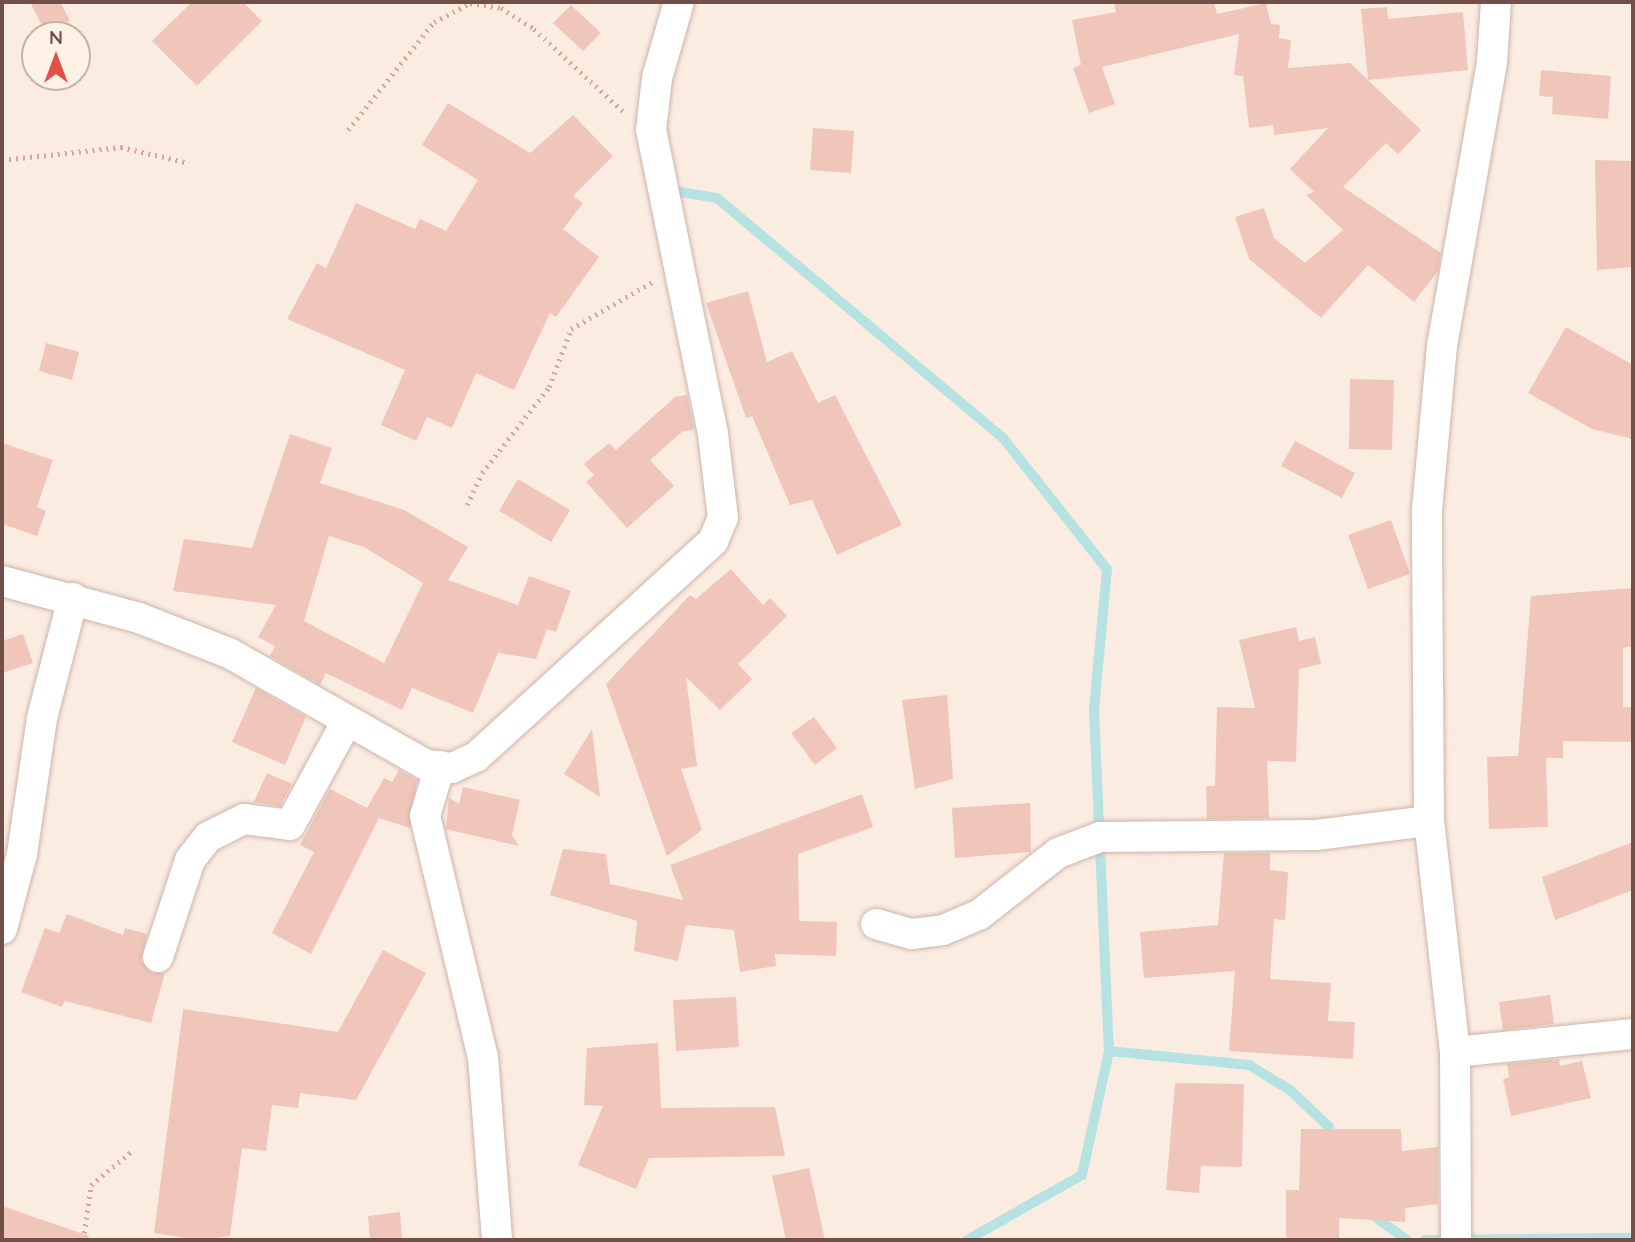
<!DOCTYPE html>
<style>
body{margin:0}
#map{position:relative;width:1635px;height:1242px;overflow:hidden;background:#fbece1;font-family:Quicksand,sans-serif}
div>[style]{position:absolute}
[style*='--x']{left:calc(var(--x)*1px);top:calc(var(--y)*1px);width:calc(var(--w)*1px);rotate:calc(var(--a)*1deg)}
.stream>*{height:10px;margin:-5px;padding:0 5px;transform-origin:5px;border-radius:5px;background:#b6e3e2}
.building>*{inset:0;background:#efc6b9}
.path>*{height:4.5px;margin-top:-2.25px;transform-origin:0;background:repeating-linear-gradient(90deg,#d4a99d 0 2px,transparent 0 7px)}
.roads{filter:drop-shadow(0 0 2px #ceb4ab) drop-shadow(0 0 2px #ceb4ab)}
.minor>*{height:30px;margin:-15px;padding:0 15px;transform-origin:15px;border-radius:15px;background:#fff}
span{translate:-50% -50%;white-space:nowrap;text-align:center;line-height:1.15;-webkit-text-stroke:7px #fef1e6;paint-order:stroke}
.frame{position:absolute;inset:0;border:4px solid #715049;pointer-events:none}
.north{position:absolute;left:21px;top:21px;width:70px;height:70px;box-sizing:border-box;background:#fef1e6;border:2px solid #c6b1a7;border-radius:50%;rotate:0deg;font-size:19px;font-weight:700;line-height:28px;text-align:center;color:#715049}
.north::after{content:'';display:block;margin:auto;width:24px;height:32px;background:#e15149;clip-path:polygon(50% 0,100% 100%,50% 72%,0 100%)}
</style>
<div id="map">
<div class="stream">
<i style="--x:668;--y:190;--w:50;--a:9.3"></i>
<i style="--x:717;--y:198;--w:373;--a:40"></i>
<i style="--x:1003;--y:438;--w:167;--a:51.6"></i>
<i style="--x:1107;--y:569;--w:142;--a:95.3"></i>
<i style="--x:1094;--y:710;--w:341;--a:87.5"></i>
<i style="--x:1109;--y:1051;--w:127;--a:102.3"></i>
<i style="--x:1082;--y:1175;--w:132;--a:150.5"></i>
<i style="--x:1109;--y:1051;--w:141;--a:5.7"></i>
<i style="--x:1249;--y:1065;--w:48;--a:31.4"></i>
<i style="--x:1290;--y:1090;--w:54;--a:43.5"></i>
<i style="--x:1329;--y:1127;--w:12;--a:76"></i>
<i style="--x:1371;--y:1214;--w:44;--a:35.8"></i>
<i style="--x:1425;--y:1240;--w:208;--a:-0.6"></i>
</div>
<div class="building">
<i style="clip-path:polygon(30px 2px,60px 2px,70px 21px,46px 33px)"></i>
<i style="clip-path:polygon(192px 2px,243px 2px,262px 21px,197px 86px,152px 41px)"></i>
<i style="clip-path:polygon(1114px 2px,1214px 2px,1217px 14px,1266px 3px,1271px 24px,1280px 25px,1279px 38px,1291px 40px,1288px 68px,1350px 63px,1421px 130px,1398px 154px,1386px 143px,1343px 187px,1441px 253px,1438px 271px,1414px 302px,1368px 265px,1321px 318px,1249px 259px,1235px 217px,1264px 208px,1274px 238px,1305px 263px,1343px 230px,1306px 195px,1314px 192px,1290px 169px,1328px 128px,1274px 135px,1273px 125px,1249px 128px,1243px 76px,1234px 75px,1239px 34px,1102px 67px,1115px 104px,1089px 113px,1073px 68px,1081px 65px,1072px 20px,1116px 12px)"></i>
<i style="clip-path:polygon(571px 5px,601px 33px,583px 51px,553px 23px)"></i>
<i style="clip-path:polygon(1387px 7px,1388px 19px,1463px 12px,1468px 70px,1368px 80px,1361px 9px)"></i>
<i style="clip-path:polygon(1541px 70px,1611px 76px,1608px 119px,1552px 114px,1553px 97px,1539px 96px)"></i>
<i style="clip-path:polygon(448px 103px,530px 153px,573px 115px,613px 156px,573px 196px,583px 203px,563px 229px,599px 257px,556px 317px,550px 313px,514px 390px,476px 373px,452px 428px,427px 417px,416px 441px,381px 425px,405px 370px,287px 319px,317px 263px,326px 268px,356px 203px,415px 229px,420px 219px,446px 231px,478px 180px,422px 145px)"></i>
<i style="clip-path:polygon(813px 128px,854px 131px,851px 173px,810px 170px)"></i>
<i style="clip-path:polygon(1595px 160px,1633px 161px,1633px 267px,1597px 270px)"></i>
<i style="clip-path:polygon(748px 291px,767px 362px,792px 351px,818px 403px,835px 395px,902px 525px,837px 555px,812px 500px,790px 505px,752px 416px,746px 418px,706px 303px)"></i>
<i style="clip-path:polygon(1566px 327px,1633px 365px,1633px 439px,1592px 429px,1528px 393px)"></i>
<i style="clip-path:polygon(46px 343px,79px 352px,72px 380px,39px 371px)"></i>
<i style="clip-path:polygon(1350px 379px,1394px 380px,1392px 450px,1349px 449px)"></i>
<i style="clip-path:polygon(687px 395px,694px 430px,683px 431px,650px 460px,674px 486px,627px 528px,586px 482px,594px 475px,584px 464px,609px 443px,616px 450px,675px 397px)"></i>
<i style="clip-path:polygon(evenodd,290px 434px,332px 448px,320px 483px,404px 510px,468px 547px,448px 580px,518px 605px,529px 576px,571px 591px,556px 632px,547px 629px,536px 659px,498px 653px,473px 713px,412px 688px,402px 710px,326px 673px,320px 685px,270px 656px,275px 646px,258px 637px,276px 605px,173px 591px,184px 539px,252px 548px,290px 434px,329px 536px,364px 547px,423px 583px,384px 663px,304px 621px,329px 536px)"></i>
<i style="clip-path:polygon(1295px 441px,1355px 473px,1342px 498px,1281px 466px)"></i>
<i style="clip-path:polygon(2px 443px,53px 460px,37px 507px,46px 511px,37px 536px,2px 524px)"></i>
<i style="clip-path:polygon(518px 479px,570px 510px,551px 542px,499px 511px)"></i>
<i style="clip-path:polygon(1391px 520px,1410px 574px,1368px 589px,1348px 535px)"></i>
<i style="clip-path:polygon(731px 569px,763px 605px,770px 598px,787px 616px,738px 664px,752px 679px,720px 710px,686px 677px,697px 766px,681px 769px,702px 830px,667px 856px,606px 684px,690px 595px,696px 599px)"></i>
<i style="clip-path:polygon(1633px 588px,1633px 646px,1623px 648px,1623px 707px,1633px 707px,1633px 742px,1563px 741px,1563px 758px,1546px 758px,1548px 827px,1489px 829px,1487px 757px,1518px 756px,1531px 596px)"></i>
<i style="clip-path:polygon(1296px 627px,1299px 641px,1315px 637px,1321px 664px,1299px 669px,1296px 762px,1267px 761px,1269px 818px,1207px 819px,1206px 786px,1215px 786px,1217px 707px,1255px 708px,1239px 640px)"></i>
<i style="clip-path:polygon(23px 634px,33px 663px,2px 673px,2px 641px)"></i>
<i style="clip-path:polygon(256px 688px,306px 717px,285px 765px,232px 742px)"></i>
<i style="clip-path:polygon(947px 695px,953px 779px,915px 789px,902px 700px)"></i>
<i style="clip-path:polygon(814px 717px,837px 748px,815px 765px,791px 733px)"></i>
<i style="clip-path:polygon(592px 729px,600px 797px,564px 774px)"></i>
<i style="clip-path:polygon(399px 770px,417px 780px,410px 828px,379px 818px,311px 954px,272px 933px,314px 852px,300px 845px,330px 789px,367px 808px,384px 778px,392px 782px)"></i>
<i style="clip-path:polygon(267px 773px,292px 784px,280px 806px,254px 802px)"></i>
<i style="clip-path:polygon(463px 787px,520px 800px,512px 835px,519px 846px,446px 829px,449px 798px,459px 804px)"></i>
<i style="clip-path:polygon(862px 794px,873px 827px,798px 854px,799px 921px,837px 922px,836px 956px,775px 954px,776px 966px,740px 972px,734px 930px,686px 925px,678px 961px,634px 951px,637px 921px,550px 895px,563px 849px,606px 854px,610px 884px,683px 900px,670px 865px)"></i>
<i style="clip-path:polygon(1030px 803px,1031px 852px,955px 858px,952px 808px)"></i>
<i style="clip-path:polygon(1633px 842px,1633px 890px,1555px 920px,1542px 877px)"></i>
<i style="clip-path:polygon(1224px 853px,1270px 853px,1270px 870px,1288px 872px,1285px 920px,1274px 919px,1270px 979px,1331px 983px,1328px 1021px,1355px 1022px,1353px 1059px,1229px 1051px,1235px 971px,1144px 978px,1140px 932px,1218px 925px)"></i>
<i style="clip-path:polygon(67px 914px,123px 935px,125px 928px,147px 934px,141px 961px,152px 973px,165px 973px,151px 1023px,65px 1001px,62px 1007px,21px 992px,45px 928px,59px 933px)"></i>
<i style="clip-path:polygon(383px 950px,426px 973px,356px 1100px,300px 1093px,298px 1108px,272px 1105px,266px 1151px,242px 1148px,230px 1236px,200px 1240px,154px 1233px,183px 1009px,338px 1032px)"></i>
<i style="clip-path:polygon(1550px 995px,1554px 1024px,1503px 1030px,1499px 1002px)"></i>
<i style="clip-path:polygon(736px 997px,739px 1047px,676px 1051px,673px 1000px)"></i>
<i style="clip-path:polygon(658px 1043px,661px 1108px,775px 1107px,785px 1156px,649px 1158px,636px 1189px,578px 1165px,603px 1106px,584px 1105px,587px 1048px)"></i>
<i style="clip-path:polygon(1559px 1059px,1560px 1066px,1582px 1061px,1591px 1098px,1511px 1116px,1503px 1079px,1509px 1077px,1507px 1064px)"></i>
<i style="clip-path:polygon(1175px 1083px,1244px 1084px,1242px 1167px,1201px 1166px,1199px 1193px,1166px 1190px)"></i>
<i style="clip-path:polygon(1301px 1129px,1401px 1129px,1402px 1151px,1438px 1147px,1438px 1204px,1405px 1208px,1405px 1222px,1339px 1218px,1339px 1240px,1286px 1240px,1286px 1190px,1299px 1190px)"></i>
<i style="clip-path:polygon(809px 1168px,825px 1240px,786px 1240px,772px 1176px)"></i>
<i style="clip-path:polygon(2px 1206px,89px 1236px,88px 1240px,2px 1240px)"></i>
<i style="clip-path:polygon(400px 1212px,402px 1240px,370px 1240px,368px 1216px)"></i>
</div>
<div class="path">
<i style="--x:348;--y:130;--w:138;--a:-51.5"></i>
<i style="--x:434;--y:22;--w:41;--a:-27.8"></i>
<i style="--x:470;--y:3;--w:31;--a:9"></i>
<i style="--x:501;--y:8;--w:39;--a:32"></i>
<i style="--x:534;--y:29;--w:121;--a:42.7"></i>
<i style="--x:2;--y:160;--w:120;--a:-6.2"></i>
<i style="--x:121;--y:147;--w:70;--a:13.2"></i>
<i style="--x:467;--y:505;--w:35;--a:-65"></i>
<i style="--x:482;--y:473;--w:109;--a:-52.1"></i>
<i style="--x:549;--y:387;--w:62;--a:-69.2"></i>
<i style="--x:571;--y:329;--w:94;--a:-30.1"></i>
<i style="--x:83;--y:1240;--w:56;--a:-81.7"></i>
<i style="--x:91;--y:1185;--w:55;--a:-39.8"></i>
</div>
<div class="roads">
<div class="minor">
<i style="--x:2;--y:581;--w:142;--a:15.1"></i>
<i style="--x:139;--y:618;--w:97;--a:21.3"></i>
<i style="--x:229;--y:653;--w:227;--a:29.6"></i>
<i style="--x:426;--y:765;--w:26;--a:7"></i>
<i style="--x:452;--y:768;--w:26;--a:-25"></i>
<i style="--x:476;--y:757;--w:321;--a:-42.3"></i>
<i style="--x:713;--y:541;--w:25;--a:-67"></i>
<i style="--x:723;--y:518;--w:85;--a:-96.8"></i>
<i style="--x:713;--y:434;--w:310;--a:-101.5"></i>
<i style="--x:651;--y:130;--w:52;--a:-83.4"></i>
<i style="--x:657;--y:78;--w:79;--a:-73.9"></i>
<i style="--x:440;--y:766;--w:52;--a:106.7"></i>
<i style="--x:425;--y:816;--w:248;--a:76.5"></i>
<i style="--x:483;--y:1057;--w:184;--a:85.6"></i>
<i style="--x:876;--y:924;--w:37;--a:16"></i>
<i style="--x:912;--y:934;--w:31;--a:-7"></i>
<i style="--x:943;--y:930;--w:39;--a:-23"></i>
<i style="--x:979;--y:915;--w:100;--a:-38.1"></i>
<i style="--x:1058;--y:853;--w:45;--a:-20.9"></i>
<i style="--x:1100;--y:837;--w:216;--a:-0.5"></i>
<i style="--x:1316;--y:835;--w:114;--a:-7.1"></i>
<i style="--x:2;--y:929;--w:78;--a:-75.1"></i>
<i style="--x:22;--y:854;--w:137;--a:-81.6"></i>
<i style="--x:42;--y:718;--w:124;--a:-75.5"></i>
<i style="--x:158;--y:957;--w:102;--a:-71.7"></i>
<i style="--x:190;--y:860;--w:29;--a:-52"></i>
<i style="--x:208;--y:837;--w:40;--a:-26.6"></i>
<i style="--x:244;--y:819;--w:46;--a:7.4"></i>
<i style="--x:290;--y:825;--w:119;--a:-61.3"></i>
<i style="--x:1455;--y:1052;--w:179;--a:-5.8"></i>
<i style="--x:1456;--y:1240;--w:188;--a:-90.3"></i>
<i style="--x:1455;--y:1052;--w:232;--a:-96.4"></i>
<i style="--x:1429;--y:821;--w:311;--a:-90.4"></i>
<i style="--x:1427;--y:510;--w:165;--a:-84.8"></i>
<i style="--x:1442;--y:346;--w:288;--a:-80"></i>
<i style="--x:1492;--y:62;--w:60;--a:-86.2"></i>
</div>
</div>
<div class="frame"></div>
<div class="north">N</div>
</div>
